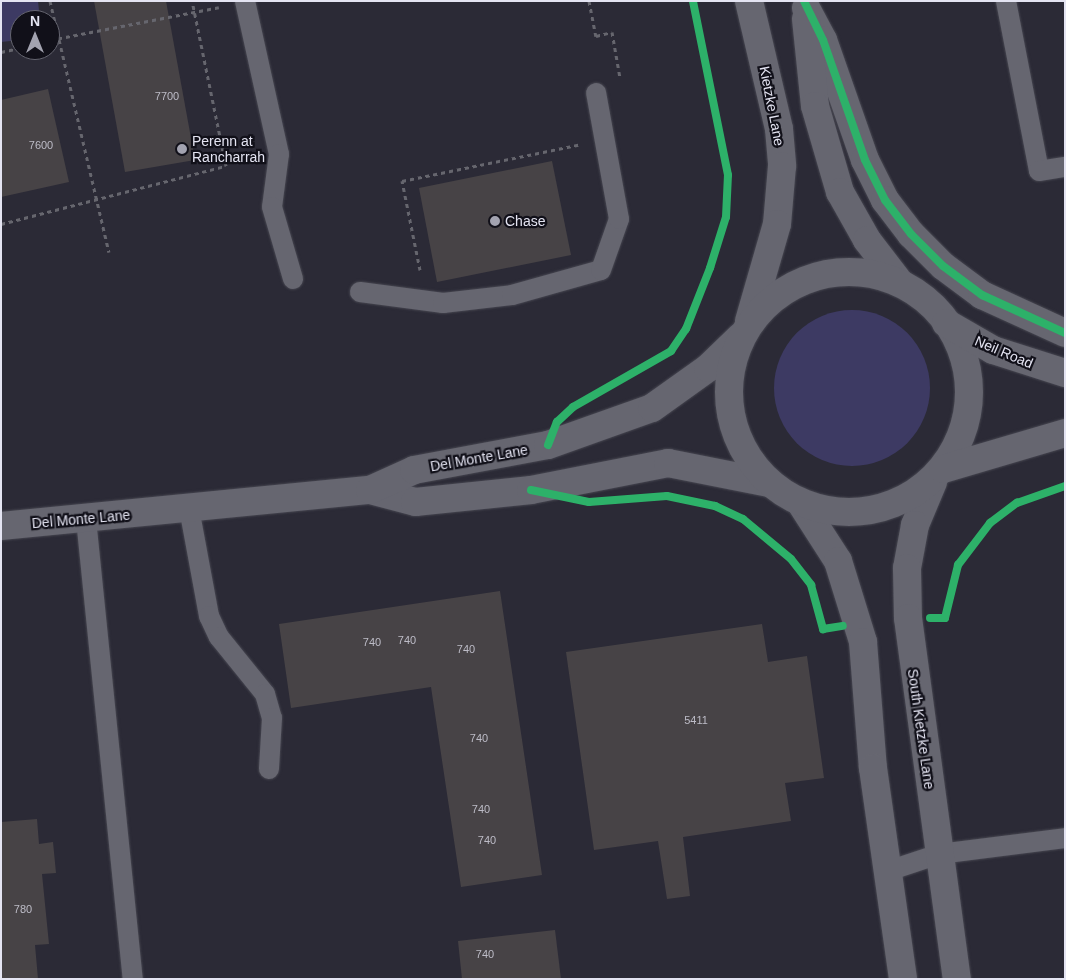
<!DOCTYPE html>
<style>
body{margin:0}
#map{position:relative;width:1066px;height:980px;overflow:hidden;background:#2b2a36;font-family:Arial,sans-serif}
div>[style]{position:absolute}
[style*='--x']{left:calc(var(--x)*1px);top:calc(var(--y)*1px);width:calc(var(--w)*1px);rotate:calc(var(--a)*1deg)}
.green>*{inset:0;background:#3d3a63}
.round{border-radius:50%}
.building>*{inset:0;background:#474346}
.path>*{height:3px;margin-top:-1.5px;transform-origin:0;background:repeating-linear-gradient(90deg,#66666e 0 4px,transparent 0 8px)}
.roads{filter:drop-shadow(0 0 1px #464650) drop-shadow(0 0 1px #464650)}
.service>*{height:20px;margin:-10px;padding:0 10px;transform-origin:10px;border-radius:10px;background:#666670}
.minor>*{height:28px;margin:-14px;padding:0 14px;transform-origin:14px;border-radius:14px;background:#666670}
.tertiary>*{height:28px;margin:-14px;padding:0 14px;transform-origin:14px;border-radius:14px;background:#666670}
.secondary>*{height:28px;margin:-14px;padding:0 14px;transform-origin:14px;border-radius:14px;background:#666670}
.secondary>.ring{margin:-14px;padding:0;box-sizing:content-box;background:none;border:28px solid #666670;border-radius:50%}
.cycleway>*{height:8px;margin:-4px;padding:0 4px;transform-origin:4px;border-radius:4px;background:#2db169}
.dots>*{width:14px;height:14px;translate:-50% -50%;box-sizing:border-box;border:2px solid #111019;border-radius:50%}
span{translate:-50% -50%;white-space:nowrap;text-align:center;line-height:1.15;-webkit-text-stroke:4.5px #111019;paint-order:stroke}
.number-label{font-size:11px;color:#bdbcc7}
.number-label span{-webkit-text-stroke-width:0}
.street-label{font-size:14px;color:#e4e4f2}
.poi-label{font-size:14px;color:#e4e4f2}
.left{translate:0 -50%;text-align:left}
.frame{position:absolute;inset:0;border:2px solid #e4e4f2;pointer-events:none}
.north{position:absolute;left:10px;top:10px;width:50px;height:50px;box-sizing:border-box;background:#111019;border:1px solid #656570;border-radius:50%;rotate:0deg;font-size:14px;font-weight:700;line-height:20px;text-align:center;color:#e4e4f2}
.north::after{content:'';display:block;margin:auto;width:18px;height:22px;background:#a3a3b0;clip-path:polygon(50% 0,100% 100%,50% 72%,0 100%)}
</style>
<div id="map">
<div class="green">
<i style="clip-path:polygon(1px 1px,38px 1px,40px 20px,20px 20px,20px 40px,1px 42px)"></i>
<i class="round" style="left:774px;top:310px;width:156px;height:156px"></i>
</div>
<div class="building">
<i style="clip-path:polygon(94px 1px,166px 1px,195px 160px,125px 172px)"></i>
<i style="clip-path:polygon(48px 89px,69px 182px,1px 197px,1px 100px)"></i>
<i style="clip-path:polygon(552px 161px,571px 255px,437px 282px,419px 188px)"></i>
<i style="clip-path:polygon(500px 591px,542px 875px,461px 887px,431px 687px,291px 708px,279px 624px)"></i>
<i style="clip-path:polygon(762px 624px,768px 662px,807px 656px,824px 778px,785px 783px,791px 821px,683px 837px,690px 896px,667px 899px,658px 841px,594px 850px,566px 652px)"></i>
<i style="clip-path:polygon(37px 819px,39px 844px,53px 842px,56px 873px,42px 874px,49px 944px,35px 945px,38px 979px,1px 979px,1px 822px)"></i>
<i style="clip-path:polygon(555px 930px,561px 979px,462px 979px,458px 941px)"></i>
</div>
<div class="path">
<i style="--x:50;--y:1;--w:258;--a:76.8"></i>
<i style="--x:589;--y:1;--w:36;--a:79"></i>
<i style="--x:596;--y:36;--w:16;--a:-14"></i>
<i style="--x:612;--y:32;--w:47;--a:80.1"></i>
<i style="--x:50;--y:40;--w:172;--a:-11"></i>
<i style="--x:1;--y:52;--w:19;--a:-12"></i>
<i style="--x:1;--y:224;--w:232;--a:-14.5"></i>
<i style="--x:226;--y:166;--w:168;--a:-101.6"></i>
<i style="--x:420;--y:270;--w:91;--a:-101.4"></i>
<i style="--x:402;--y:181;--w:180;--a:-11.6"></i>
</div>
<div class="roads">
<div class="service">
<i style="--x:245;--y:1;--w:157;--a:77.5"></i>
<i style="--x:279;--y:154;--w:53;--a:97.5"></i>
<i style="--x:272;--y:207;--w:75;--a:73.7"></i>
<i style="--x:1006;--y:1;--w:173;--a:79"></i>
<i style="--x:1039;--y:171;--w:26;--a:-9"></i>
<i style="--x:360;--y:292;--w:84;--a:7.5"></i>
<i style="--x:443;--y:303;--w:69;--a:-6.6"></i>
<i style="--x:512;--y:295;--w:92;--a:-15.7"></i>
<i style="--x:601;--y:270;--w:54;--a:-70.6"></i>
<i style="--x:619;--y:219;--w:128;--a:-100.3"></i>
<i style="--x:189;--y:508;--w:110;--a:79.5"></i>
<i style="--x:209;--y:616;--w:23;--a:65"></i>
<i style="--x:219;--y:637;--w:73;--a:51.1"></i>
<i style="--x:265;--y:694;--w:25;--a:74"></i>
<i style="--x:272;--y:718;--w:51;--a:93.4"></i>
<i style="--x:86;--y:519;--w:462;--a:84.2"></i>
<i style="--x:888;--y:871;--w:54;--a:-18.4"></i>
<i style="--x:939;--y:854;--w:127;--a:-7.2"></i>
</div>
<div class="minor">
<i style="--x:933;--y:482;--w:47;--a:112.7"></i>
<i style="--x:915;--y:525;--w:44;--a:100.5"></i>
<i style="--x:907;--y:568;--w:50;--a:88.9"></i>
<i style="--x:908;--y:618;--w:364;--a:82.3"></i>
<i style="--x:800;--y:502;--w:70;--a:57.2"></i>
<i style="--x:838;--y:561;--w:85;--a:72.8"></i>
<i style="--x:863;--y:642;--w:126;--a:85.5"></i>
<i style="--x:873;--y:768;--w:213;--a:81.9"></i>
</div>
<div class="tertiary">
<i style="--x:370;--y:490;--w:47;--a:14.9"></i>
<i style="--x:415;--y:502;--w:117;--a:-5.9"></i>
<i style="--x:531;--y:490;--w:140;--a:-11.1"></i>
<i style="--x:668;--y:463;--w:103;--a:11.2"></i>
<i style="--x:1;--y:526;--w:371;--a:-5.6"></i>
<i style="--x:370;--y:490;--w:48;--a:-24.4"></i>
<i style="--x:414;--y:470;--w:136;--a:-10.6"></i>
<i style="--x:548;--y:445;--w:110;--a:-19.6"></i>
<i style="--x:652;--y:408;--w:69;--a:-35.5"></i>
<i style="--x:708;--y:368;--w:45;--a:-44.1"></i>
</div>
<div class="secondary">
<i style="--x:749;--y:1;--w:131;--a:76.8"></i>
<i style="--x:779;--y:129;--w:37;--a:85"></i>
<i style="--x:782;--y:166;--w:58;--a:94.9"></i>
<i style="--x:777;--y:224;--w:101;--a:106.1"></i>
<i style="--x:806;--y:8;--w:36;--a:62"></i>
<i style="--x:823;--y:40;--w:127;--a:70.7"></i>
<i style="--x:865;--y:160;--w:45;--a:63.4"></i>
<i style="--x:885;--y:200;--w:43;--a:52.6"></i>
<i style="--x:911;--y:234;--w:45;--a:45"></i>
<i style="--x:943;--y:266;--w:49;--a:36.6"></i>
<i style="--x:982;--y:295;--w:91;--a:24.6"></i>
<i style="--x:806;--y:19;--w:87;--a:84.1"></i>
<i style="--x:815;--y:106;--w:90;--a:73.8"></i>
<i style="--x:840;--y:192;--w:55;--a:60.6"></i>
<i style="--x:867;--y:240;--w:54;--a:52.5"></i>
<i class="ring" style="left:729px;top:272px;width:212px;height:212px"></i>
<i style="--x:946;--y:323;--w:54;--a:29.9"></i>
<i style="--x:993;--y:350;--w:76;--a:17.7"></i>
<i style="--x:943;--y:469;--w:127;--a:-16.4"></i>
</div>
</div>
<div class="cycleway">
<i style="--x:804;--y:1;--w:43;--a:64"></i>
<i style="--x:823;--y:40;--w:127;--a:70.7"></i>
<i style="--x:865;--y:160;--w:45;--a:63.4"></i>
<i style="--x:885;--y:200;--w:43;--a:52.6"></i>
<i style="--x:911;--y:234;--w:45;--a:45"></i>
<i style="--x:943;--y:266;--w:49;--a:36.6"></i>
<i style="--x:982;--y:295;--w:91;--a:24.6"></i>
<i style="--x:548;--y:445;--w:25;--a:-69"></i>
<i style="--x:557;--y:422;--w:22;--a:-43"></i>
<i style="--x:573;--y:407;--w:113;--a:-29.7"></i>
<i style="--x:671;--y:351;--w:27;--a:-56"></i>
<i style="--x:686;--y:329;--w:66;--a:-68.5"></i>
<i style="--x:710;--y:268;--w:53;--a:-72.6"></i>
<i style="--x:726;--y:217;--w:42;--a:-87.3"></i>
<i style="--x:728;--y:175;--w:177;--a:-101.4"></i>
<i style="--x:531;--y:490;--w:59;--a:11.7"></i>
<i style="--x:589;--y:502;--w:78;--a:-4.4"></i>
<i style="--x:667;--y:496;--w:49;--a:11.8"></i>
<i style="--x:715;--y:506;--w:31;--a:25"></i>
<i style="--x:743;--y:519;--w:62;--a:39.8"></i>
<i style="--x:791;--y:559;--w:33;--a:52"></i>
<i style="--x:811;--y:585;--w:46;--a:74.7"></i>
<i style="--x:823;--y:629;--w:20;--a:-9"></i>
<i style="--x:930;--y:618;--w:15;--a:0"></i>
<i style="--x:945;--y:618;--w:55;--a:-76.2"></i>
<i style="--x:958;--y:565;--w:53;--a:-52.7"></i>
<i style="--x:990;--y:523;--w:34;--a:-37"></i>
<i style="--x:1017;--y:503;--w:51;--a:-19.5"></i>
</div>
<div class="dots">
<i style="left:182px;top:149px;background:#a3a3b0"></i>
<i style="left:495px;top:221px;background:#a3a3b0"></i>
</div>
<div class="number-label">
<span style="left:167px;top:96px">7700</span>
<span style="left:41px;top:145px">7600</span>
<span style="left:407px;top:640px">740</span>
<span style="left:372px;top:642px">740</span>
<span style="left:466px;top:649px">740</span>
<span style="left:696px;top:720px">5411</span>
<span style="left:479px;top:738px">740</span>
<span style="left:481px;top:809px">740</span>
<span style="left:487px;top:840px">740</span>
<span style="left:23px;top:909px">780</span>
<span style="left:485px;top:954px">740</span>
</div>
<div class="street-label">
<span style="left:772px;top:106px;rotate:79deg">Kietzke Lane</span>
<span style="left:1004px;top:352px;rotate:23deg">Neil Road</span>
<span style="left:479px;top:458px;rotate:-10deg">Del Monte Lane</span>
<span style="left:81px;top:519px;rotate:-5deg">Del Monte Lane</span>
<span style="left:921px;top:729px;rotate:82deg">South Kietzke Lane</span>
</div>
<div class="poi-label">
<span class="left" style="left:192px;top:149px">Perenn at<br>Rancharrah</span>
<span class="left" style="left:505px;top:221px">Chase</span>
</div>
<div class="frame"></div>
<div class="north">N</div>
</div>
